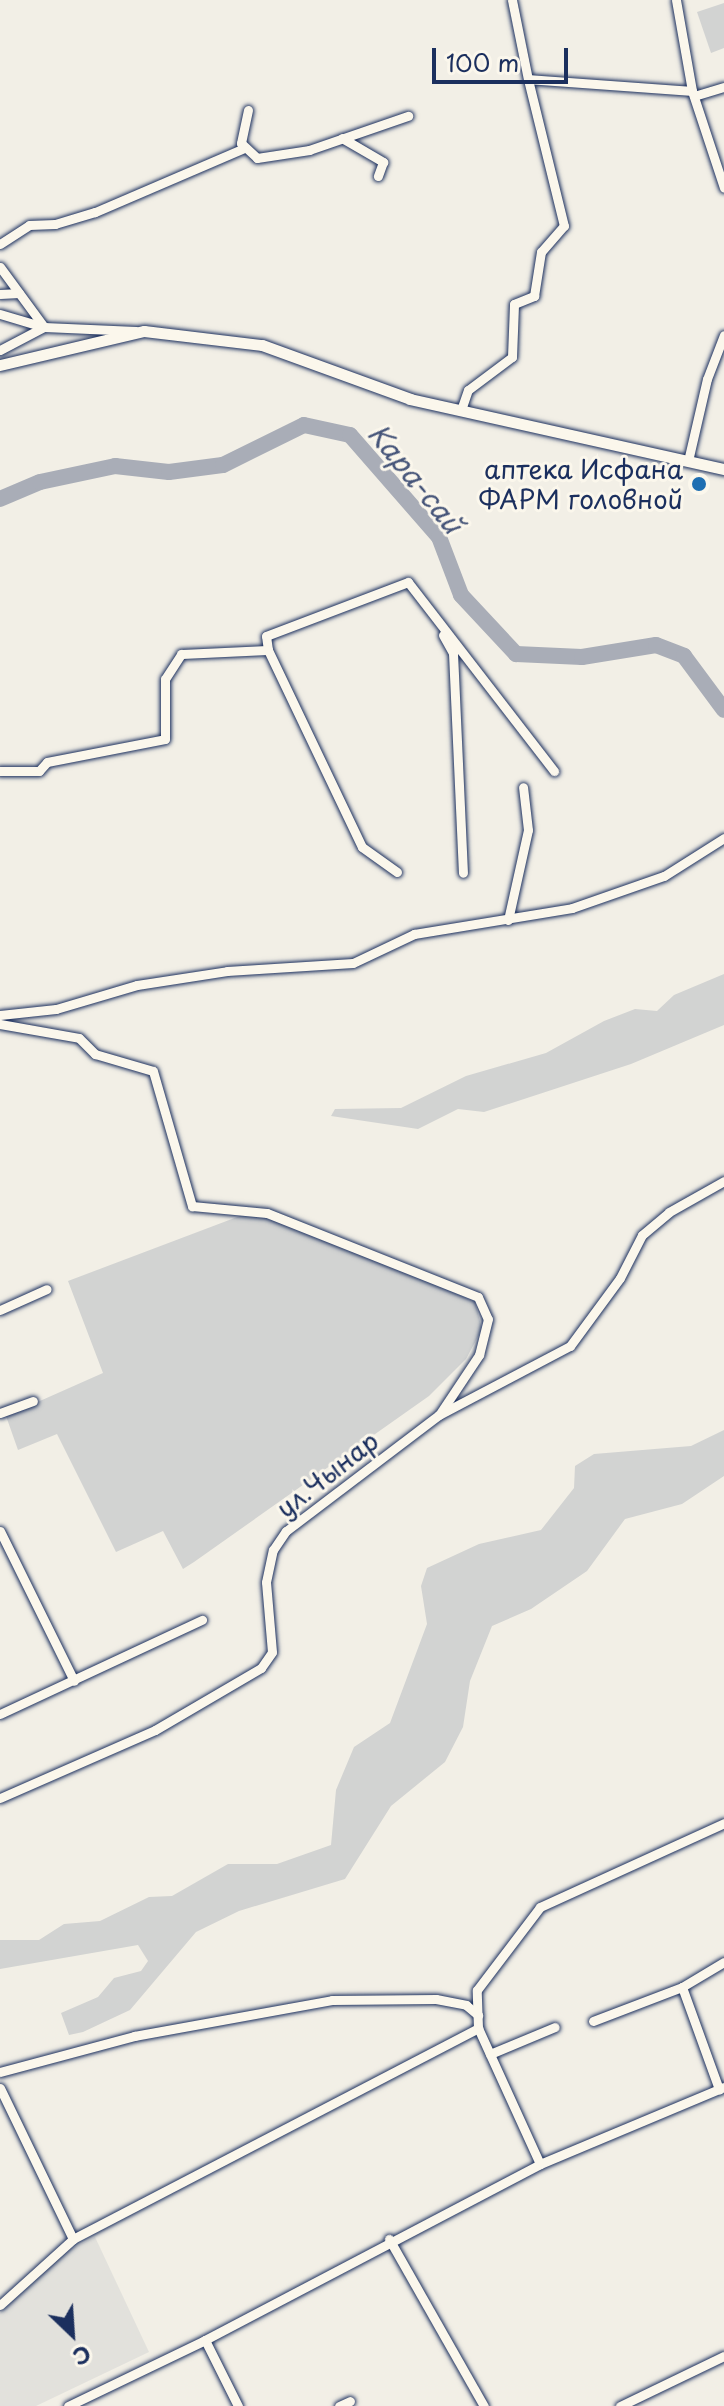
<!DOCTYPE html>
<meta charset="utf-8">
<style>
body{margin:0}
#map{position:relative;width:724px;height:2406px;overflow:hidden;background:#f2efe6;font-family:"Playpen Sans",sans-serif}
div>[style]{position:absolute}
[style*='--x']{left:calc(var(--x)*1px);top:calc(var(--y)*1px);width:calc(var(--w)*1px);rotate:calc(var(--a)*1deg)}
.built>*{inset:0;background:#e2e1dc}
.green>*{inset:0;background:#d2d3d2}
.river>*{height:16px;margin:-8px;padding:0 8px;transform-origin:8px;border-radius:8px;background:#a9adb7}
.roads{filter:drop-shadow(0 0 2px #1b2f5e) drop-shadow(0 0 2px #1b2f5e)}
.minor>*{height:9px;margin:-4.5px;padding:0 4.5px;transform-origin:4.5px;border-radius:4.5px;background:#fbf7ec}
.major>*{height:11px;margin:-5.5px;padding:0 5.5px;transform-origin:5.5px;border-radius:5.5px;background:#fbf7ec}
.dots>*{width:22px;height:22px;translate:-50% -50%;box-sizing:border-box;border:4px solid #fbf7ec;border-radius:50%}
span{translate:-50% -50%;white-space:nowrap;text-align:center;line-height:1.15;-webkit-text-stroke:6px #fbf7ec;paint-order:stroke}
.poi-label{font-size:26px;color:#1b2f5e}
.right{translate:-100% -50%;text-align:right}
.street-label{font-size:26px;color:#1b2f5e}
.water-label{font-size:28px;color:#465579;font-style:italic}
.north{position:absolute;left:32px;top:2294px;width:80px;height:80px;-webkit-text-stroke:6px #fbf7ec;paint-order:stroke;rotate:155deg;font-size:22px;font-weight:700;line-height:32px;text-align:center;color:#1b2f5e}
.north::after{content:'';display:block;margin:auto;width:28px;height:36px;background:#1b2f5e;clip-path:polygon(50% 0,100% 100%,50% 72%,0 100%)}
.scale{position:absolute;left:432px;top:48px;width:136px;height:36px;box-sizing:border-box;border:4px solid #1b2f5e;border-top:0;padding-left:10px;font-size:24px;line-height:28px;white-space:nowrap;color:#1b2f5e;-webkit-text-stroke:6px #fbf7ec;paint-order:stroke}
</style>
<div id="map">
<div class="built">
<i style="clip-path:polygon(95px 2237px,149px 2352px,36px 2406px,0 2406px,0 2313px,67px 2251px)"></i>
</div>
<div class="green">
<i style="clip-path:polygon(724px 3px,724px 48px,711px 53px,697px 12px)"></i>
<i style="clip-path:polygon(724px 974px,724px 1025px,631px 1064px,484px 1112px,458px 1109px,418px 1129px,331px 1116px,335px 1109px,401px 1108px,466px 1076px,546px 1053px,604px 1021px,635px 1009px,657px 1011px,674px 995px)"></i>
<i style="clip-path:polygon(253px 1211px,370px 1255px,475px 1302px,482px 1329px,466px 1359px,429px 1396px,194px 1562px,183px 1569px,163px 1531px,116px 1552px,57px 1434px,18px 1450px,6px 1416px,103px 1373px,68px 1281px)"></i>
<i style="clip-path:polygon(724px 1430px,724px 1476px,682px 1504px,625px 1519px,587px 1571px,531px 1609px,492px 1626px,470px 1681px,463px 1727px,445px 1762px,391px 1806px,345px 1879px,239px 1911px,196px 1932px,130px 2010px,83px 2032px,69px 2035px,61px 2013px,98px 1997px,114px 1978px,141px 1971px,148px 1961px,138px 1945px,0 1969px,0 1940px,39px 1940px,64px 1924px,100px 1921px,149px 1897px,172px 1896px,228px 1864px,277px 1864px,331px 1845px,336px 1790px,354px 1747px,390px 1723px,427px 1624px,421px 1586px,427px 1568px,479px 1544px,541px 1530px,574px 1488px,575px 1466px,594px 1454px,691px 1446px)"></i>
</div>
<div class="river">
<i style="--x:0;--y:499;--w:43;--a:-23"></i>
<i style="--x:40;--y:482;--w:77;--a:-12"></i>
<i style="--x:115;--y:466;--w:54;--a:6.3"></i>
<i style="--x:169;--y:472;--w:54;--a:-7.4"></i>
<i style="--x:223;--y:465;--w:90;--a:-26.3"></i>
<i style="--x:304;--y:425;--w:47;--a:12.3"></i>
<i style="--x:350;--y:435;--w:135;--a:48.9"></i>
<i style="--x:439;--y:537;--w:62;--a:69.2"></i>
<i style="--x:461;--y:595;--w:81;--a:47"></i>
<i style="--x:516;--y:654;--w:66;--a:2.6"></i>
<i style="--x:582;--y:657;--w:75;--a:-9.2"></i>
<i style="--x:656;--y:645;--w:30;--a:21"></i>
<i style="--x:684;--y:656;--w:67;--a:53.5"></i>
</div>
<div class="roads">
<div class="minor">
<i style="--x:512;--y:0;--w:81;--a:78.6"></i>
<i style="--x:528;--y:79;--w:164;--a:4.2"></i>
<i style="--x:676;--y:0;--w:92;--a:80"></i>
<i style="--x:692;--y:91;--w:102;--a:71.7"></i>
<i style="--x:694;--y:96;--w:31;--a:-17"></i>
<i style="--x:248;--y:110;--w:34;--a:102"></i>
<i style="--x:241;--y:143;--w:22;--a:43"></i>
<i style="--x:257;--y:158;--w:53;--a:-8.7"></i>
<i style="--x:309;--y:150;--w:105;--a:-19"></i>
<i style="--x:342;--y:138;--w:48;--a:30.3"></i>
<i style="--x:383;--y:162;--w:15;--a:110"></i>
<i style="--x:0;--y:244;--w:35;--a:-33"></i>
<i style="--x:29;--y:225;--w:26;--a:-2"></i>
<i style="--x:55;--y:224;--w:42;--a:-16.7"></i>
<i style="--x:95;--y:212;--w:162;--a:-23.2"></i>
<i style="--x:0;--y:267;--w:74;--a:53.7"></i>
<i style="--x:0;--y:294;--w:19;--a:-3"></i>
<i style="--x:0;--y:314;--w:46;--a:16.5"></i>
<i style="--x:0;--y:350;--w:50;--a:-27.6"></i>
<i style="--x:44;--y:327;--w:92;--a:2.5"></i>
<i style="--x:461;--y:410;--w:21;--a:-71"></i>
<i style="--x:468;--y:390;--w:55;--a:-36.9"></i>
<i style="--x:512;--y:357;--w:53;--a:-87.8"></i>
<i style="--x:514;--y:304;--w:22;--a:-22"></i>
<i style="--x:534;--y:296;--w:45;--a:-81"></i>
<i style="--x:541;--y:252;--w:35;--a:-49"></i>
<i style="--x:564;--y:226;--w:151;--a:-103.8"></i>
<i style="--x:688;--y:461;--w:84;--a:-77"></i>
<i style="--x:707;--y:379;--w:47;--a:-68.9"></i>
<i style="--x:443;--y:635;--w:21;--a:61"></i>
<i style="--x:453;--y:653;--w:220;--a:87.4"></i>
<i style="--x:268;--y:650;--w:14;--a:-98"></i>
<i style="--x:266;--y:636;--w:152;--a:-20.8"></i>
<i style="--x:408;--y:582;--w:239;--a:52.3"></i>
<i style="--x:0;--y:771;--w:39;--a:0"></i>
<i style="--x:39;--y:771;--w:12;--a:-48"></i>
<i style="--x:47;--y:762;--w:120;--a:-11"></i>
<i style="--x:165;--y:739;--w:60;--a:-90"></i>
<i style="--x:165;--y:679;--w:30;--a:-57"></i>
<i style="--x:181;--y:654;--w:87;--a:-2.6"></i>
<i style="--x:268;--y:650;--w:218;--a:64.5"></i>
<i style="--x:362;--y:847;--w:43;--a:35.5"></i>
<i style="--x:508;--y:920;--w:92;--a:-77.5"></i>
<i style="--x:528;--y:830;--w:43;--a:-96.6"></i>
<i style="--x:0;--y:1015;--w:56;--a:-6.1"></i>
<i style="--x:56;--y:1009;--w:84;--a:-16.5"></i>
<i style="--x:137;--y:985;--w:91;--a:-8.8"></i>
<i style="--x:227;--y:971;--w:126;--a:-3.6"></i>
<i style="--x:353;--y:963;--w:68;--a:-25.4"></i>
<i style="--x:414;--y:934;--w:160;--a:-9.3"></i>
<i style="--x:572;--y:908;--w:97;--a:-19.2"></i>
<i style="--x:664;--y:876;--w:71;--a:-32.3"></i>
<i style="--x:0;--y:1024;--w:80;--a:10"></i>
<i style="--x:79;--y:1038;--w:23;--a:45"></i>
<i style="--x:95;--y:1054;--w:60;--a:16.3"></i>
<i style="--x:153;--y:1071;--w:141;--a:73.9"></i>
<i style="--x:192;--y:1206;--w:75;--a:5.3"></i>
<i style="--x:267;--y:1213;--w:227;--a:21.7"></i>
<i style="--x:478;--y:1297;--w:24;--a:66"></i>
<i style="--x:488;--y:1319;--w:37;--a:104"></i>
<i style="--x:479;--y:1355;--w:69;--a:123.7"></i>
<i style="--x:0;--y:1310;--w:51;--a:-24.1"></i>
<i style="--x:0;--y:1413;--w:35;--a:-20"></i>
<i style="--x:0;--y:1531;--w:167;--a:63.7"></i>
<i style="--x:0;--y:1714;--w:223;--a:-25"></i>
<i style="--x:0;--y:1798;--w:169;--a:-23.7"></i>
<i style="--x:155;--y:1730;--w:123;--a:-30.3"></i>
<i style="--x:261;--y:1668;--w:19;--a:-55"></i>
<i style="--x:272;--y:1652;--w:70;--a:-94.9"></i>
<i style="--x:266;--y:1582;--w:33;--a:-78"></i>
<i style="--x:273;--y:1550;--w:23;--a:-56"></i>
<i style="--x:286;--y:1531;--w:192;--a:-37.2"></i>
<i style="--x:439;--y:1415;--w:148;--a:-27.8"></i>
<i style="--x:570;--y:1346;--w:84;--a:-53.7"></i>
<i style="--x:620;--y:1278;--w:48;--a:-62.9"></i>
<i style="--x:642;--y:1235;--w:35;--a:-40"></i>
<i style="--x:669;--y:1212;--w:63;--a:-29.4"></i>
<i style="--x:682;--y:1987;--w:49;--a:-30.8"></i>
<i style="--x:593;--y:2021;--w:95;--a:-20.9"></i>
<i style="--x:682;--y:1987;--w:109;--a:70.1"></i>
<i style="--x:490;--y:2054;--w:70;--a:-22.6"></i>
<i style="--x:0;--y:2072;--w:139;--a:-15"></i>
<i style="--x:134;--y:2036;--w:201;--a:-10.3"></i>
<i style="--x:332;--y:2000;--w:104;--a:-0.6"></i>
<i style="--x:436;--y:1999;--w:31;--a:11"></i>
<i style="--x:466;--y:2005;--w:16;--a:40"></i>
<i style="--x:0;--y:2088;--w:168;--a:64.2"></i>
<i style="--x:540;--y:2164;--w:149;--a:-114.5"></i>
<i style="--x:478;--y:2028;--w:38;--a:-92"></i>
<i style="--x:477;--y:1990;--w:104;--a:-52.8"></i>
<i style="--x:540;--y:1907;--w:202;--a:-24.5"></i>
<i style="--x:389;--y:2239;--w:192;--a:60.4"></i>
<i style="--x:0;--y:2305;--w:98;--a:-42.1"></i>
<i style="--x:73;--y:2239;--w:457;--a:-27.5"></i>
<i style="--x:205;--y:2340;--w:74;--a:63.4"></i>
<i style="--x:68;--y:2406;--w:152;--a:-25.7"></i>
<i style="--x:205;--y:2340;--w:378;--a:-27.7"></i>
<i style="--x:540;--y:2164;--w:199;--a:-22.7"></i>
<i style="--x:339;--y:2406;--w:12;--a:-24"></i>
<i style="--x:620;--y:2406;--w:115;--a:-25.7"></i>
</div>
<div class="major">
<i style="--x:0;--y:365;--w:148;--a:-13.3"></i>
<i style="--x:144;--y:331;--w:119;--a:6.8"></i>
<i style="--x:262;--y:345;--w:158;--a:20"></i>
<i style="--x:410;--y:399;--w:322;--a:12.6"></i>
</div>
</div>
<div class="dots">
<i style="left:699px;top:484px;background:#1f6fb2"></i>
</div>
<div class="poi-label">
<span class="right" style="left:683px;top:484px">аптека Исфана<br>ФАРМ головной</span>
</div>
<div class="street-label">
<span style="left:327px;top:1474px;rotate:-38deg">ул.Чынар</span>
</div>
<div class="water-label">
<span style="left:416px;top:478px;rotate:51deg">Кара-сай</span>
</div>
<div class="north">С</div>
<div class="scale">100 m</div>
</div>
